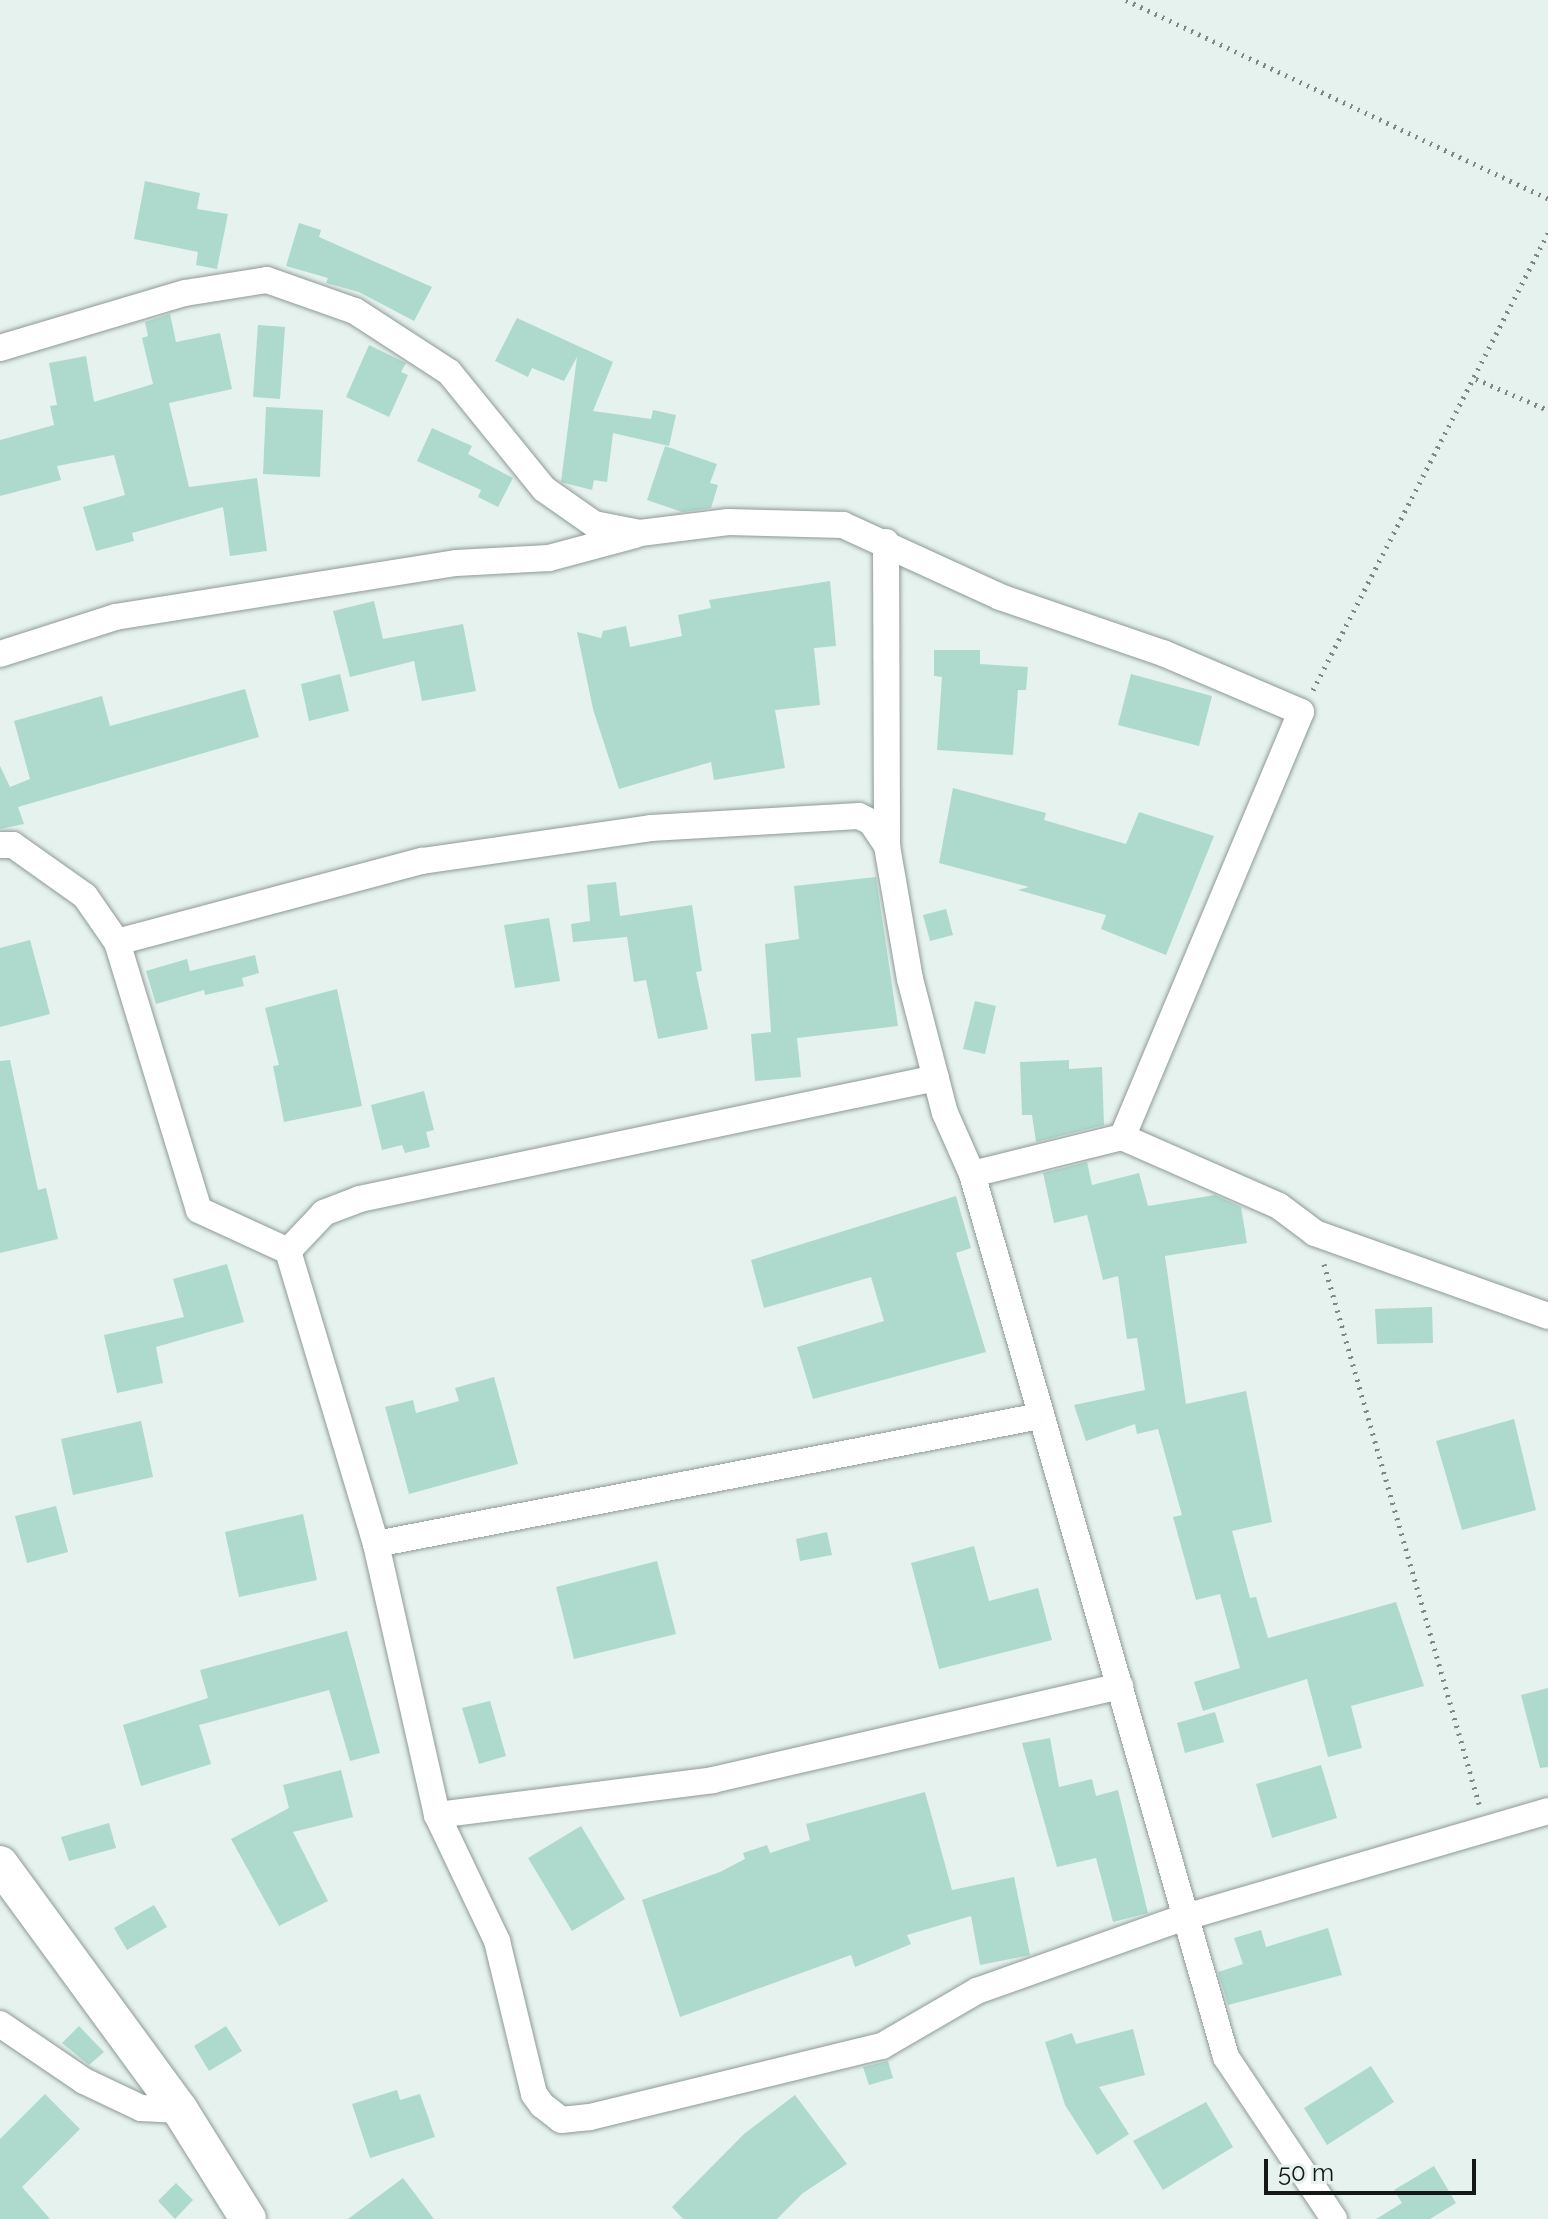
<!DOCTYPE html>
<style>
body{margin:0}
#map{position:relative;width:1548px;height:2219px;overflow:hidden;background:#e5f2ee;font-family:Raleway,sans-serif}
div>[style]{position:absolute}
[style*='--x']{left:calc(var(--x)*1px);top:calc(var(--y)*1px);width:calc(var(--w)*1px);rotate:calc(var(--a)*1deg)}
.building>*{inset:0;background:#aedace}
.path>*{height:5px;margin-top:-2.5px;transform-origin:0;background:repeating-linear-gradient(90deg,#7e8784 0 2px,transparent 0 8px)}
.roads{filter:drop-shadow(0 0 2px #8e9a96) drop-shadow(0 0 2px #8e9a96)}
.street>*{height:26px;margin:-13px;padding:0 13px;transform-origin:13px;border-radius:13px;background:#fff}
.secondary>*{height:36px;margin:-18px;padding:0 18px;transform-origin:18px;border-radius:18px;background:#fff}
span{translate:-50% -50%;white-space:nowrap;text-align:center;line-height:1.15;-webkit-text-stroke:6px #e5f2ee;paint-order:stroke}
.scale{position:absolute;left:1264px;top:2159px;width:212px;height:36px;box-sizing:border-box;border:4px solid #141817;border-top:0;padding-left:10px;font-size:24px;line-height:28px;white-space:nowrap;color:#141817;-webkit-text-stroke:6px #e5f2ee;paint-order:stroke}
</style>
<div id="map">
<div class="building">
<i style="clip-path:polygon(145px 181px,200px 193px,197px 209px,228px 214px,217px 269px,196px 265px,198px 252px,134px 239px)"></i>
<i style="clip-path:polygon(299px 223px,321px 230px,319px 237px,432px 287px,414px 321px,359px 292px,326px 283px,328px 278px,286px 266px)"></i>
<i style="clip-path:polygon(170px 314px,176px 342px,220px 333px,232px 389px,169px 403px,189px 487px,257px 478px,267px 551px,230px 556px,223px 507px,132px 533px,134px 541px,96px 551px,83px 507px,125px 495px,114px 455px,57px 466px,61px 480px,0 496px,0 440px,54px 425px,50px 406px,57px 405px,49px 363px,86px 356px,94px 402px,153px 384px,142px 338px,148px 336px,145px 322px)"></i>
<i style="clip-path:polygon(517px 318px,613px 362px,593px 411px,651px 419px,653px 410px,676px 415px,669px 446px,613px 433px,607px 482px,594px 480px,592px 490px,561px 482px,577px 357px,564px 381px,532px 368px,528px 377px,495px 361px)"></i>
<i style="clip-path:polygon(258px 325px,285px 327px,280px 399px,253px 397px)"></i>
<i style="clip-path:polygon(369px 345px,406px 363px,401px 372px,408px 375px,389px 417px,346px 397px)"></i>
<i style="clip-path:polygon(266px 407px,323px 410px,320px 477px,263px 474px)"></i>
<i style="clip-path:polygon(432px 428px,472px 446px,468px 454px,513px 478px,498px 507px,478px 497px,481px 490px,417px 461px)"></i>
<i style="clip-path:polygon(665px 446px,717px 464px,710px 483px,718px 485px,711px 508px,682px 512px,647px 500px)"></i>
<i style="clip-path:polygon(830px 581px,836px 646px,814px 648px,820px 705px,775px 710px,785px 768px,714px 780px,711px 762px,619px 789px,593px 709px,577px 632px,601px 638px,603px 631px,626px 626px,630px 647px,682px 636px,678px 615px,711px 608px,709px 600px)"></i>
<i style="clip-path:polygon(374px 601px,383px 639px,463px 624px,476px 691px,422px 701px,414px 661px,350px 677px,333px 611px)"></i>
<i style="clip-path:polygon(934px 650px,980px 650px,980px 664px,1028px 667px,1026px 690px,1018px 690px,1013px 755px,937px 750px,942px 677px,934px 676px)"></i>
<i style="clip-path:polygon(340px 674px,349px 711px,309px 721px,301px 684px)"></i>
<i style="clip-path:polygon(1131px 674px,1212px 696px,1199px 746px,1118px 725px)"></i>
<i style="clip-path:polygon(245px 689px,259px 737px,18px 807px,24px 824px,0 829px,0 766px,10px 787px,30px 779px,14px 721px,102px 696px,110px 726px)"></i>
<i style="clip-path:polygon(953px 788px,1046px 813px,1044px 820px,1126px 844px,1139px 812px,1214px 836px,1166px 955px,1101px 929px,1106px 915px,1018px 890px,1029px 887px,939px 863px)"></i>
<i style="clip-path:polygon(876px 877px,898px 1026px,797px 1038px,801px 1077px,755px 1081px,751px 1034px,771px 1032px,765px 944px,799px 939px,794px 886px)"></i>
<i style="clip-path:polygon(616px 882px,620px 916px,692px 905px,702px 971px,696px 972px,708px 1029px,658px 1039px,646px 980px,634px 982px,627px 937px,573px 942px,571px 924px,590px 921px,587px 885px)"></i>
<i style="clip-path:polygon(946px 909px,953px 935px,930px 941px,923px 915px)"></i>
<i style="clip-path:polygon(549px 918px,560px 981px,515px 988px,504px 925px)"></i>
<i style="clip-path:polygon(30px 940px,50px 1014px,0 1027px,0 948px)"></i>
<i style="clip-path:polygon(255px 955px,259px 973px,242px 978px,244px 986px,205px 995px,204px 990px,156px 1004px,146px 971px,187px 959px,190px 971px)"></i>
<i style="clip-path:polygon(337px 989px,362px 1106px,284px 1122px,273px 1066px,279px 1065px,265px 1008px)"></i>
<i style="clip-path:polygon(975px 1001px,996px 1006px,985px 1054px,963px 1049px)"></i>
<i style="clip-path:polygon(10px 1060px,38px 1190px,46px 1188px,58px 1239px,0 1253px,0 1061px)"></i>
<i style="clip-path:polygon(1069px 1060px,1069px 1069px,1102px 1067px,1104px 1125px,1036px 1142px,1032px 1115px,1022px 1115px,1020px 1062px)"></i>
<i style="clip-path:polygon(424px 1091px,434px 1130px,426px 1132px,430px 1147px,405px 1153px,402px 1145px,382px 1150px,371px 1105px)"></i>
<i style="clip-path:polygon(1087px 1162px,1092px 1185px,1139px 1173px,1148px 1206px,1215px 1195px,1241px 1207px,1247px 1243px,1165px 1256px,1186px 1404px,1246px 1391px,1272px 1522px,1232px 1531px,1250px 1598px,1256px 1597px,1268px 1638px,1396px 1602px,1424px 1686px,1351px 1706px,1362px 1748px,1328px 1757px,1307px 1679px,1203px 1711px,1194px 1682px,1240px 1668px,1220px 1594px,1196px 1600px,1173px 1517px,1182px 1515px,1158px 1429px,1137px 1434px,1135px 1424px,1086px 1441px,1074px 1405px,1145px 1390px,1137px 1338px,1127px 1339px,1118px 1276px,1103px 1280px,1087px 1215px,1054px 1223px,1043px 1173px)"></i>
<i style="clip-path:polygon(956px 1196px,971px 1248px,956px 1253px,986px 1352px,813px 1399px,797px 1347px,884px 1321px,871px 1277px,764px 1308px,751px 1260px)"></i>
<i style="clip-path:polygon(227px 1264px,244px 1322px,156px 1347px,163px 1383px,117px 1393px,104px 1335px,184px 1317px,173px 1279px)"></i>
<i style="clip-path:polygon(1432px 1307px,1433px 1343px,1377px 1344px,1375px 1309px)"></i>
<i style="clip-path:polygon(494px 1377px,518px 1464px,409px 1494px,385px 1407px,413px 1400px,416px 1413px,459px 1401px,455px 1388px)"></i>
<i style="clip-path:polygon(1514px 1419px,1536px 1510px,1462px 1530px,1436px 1441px)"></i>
<i style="clip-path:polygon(141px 1421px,153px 1477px,73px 1495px,61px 1439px)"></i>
<i style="clip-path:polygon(56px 1506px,68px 1552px,27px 1563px,15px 1516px)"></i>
<i style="clip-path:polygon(303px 1514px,317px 1580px,239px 1597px,225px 1532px)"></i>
<i style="clip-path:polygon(827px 1532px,832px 1555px,800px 1561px,796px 1539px)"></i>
<i style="clip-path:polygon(974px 1546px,989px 1601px,1038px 1588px,1052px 1640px,939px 1669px,911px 1563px)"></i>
<i style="clip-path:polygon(657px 1561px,676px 1634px,574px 1659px,556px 1587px)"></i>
<i style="clip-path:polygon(347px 1631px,380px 1753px,350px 1761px,329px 1690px,199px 1725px,211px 1764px,141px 1786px,123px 1725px,208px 1698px,200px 1670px)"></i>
<i style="clip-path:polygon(1548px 1688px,1548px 1767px,1540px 1768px,1521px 1695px)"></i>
<i style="clip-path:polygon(490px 1701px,506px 1756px,479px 1764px,462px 1708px)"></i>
<i style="clip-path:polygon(1215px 1712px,1224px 1742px,1185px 1753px,1177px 1723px)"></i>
<i style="clip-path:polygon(1050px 1738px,1059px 1787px,1092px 1779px,1096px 1796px,1118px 1790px,1148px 1913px,1113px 1922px,1096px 1858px,1057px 1867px,1022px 1743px)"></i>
<i style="clip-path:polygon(1321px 1765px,1337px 1818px,1272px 1838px,1256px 1784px)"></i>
<i style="clip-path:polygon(341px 1770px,353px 1817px,293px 1832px,328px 1901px,279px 1926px,231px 1839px,289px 1808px,283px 1785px)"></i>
<i style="clip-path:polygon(925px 1792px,952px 1890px,1014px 1877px,1030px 1955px,980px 1965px,971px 1916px,907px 1935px,911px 1944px,855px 1967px,851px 1955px,680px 2017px,642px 1900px,720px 1872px,745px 1859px,743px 1853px,767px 1845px,770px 1853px,810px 1840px,806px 1824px)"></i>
<i style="clip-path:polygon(109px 1823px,116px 1848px,69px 1861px,61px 1837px)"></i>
<i style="clip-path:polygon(581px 1826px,625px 1899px,572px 1931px,528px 1858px)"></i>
<i style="clip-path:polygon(154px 1905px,167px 1927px,127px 1950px,114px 1928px)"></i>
<i style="clip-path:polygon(1328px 1928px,1342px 1975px,1228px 2005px,1218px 1972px,1243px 1964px,1234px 1938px,1261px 1930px,1266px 1947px)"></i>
<i style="clip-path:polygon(79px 2026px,104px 2052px,89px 2065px,62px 2043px)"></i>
<i style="clip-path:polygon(226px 2026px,242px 2051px,209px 2071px,194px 2046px)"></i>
<i style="clip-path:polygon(1133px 2029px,1145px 2075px,1099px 2087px,1129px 2134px,1097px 2155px,1065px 2105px,1045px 2042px,1072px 2033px,1076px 2044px)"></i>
<i style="clip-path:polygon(888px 2061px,893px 2078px,869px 2085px,863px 2067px)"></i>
<i style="clip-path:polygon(1371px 2066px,1394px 2102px,1327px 2145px,1304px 2108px)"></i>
<i style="clip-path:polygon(397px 2090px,400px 2100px,420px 2094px,435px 2137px,370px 2158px,352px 2104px)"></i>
<i style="clip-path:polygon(45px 2094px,80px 2129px,22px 2187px,50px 2219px,0 2219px,0 2139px)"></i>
<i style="clip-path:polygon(795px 2095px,847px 2164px,803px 2193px,777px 2219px,683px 2219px,672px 2207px,744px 2134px)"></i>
<i style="clip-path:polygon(1206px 2102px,1233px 2147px,1163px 2190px,1133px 2141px)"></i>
<i style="clip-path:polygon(1434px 2166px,1456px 2203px,1430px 2219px,1376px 2219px,1402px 2203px,1394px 2190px)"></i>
<i style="clip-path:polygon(403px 2178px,434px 2219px,348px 2219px)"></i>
<i style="clip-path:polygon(176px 2183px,193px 2200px,175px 2219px,158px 2201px)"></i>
</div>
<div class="path">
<i style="--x:1126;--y:0;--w:467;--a:25.2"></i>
<i style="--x:1476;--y:379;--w:78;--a:23.3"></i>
<i style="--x:1313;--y:690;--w:514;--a:-62.79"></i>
<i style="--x:1324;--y:1264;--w:562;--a:73.98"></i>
</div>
<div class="roads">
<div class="street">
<i style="--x:0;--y:348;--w:193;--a:-16.6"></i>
<i style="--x:185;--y:293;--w:83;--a:-9"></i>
<i style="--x:267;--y:280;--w:93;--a:19.4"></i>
<i style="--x:355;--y:311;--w:112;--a:33"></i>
<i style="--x:449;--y:372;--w:151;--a:50.9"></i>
<i style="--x:544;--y:489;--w:61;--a:35"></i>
<i style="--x:594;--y:524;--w:47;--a:11.1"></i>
<i style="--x:640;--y:533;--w:89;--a:-7.1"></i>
<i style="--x:728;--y:522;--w:115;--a:1.5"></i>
<i style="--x:843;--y:525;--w:173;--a:24.6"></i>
<i style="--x:1000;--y:597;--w:172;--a:19"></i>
<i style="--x:1163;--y:653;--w:150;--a:23.1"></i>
<i style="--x:1301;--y:712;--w:461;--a:112.8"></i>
<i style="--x:1122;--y:1137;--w:154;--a:166.1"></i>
<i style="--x:886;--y:542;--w:304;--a:89.8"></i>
<i style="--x:0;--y:654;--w:121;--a:-17.8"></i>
<i style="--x:115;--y:617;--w:345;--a:-9"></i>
<i style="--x:456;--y:563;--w:93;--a:-3.1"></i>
<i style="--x:549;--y:558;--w:89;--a:-15"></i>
<i style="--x:0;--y:845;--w:13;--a:0"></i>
<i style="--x:13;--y:845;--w:88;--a:35.3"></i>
<i style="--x:85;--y:896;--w:56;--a:55.2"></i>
<i style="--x:117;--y:942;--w:280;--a:73"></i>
<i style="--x:199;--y:1210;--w:98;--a:24.7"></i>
<i style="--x:117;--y:942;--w:316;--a:-14.9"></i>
<i style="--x:422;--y:861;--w:231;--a:-8.2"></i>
<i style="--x:651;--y:828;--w:208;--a:-3.3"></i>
<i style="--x:859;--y:816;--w:13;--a:27"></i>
<i style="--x:871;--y:822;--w:29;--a:56"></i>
<i style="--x:887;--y:846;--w:135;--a:80.2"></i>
<i style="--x:910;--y:979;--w:138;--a:75.4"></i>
<i style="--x:945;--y:1113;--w:67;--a:66.1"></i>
<i style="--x:972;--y:1174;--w:919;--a:73.95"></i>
<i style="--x:1226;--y:2057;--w:195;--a:56.3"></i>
<i style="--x:936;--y:1078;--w:589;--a:168.14"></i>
<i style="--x:360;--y:1199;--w:39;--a:159"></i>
<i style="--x:324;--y:1213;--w:52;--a:133.5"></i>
<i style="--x:288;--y:1251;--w:306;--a:73.3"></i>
<i style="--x:376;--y:1544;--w:278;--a:77.3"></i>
<i style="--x:437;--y:1815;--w:140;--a:64.5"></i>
<i style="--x:497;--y:1941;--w:157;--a:76.4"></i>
<i style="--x:534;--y:2094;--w:14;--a:54"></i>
<i style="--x:542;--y:2105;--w:24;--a:38"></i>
<i style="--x:561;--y:2120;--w:29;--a:-6"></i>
<i style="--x:590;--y:2117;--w:301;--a:-13.7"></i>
<i style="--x:882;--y:2046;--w:110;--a:-30.1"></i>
<i style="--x:977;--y:1991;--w:218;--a:-19.6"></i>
<i style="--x:1182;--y:1918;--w:381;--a:-16.3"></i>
<i style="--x:1122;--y:1137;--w:171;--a:23.7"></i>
<i style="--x:1279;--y:1206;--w:45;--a:36.9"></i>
<i style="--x:1315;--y:1233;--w:247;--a:19.6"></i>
<i style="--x:376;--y:1544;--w:676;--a:-10.91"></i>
<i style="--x:437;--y:1815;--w:278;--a:-7.2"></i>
<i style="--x:713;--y:1780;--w:418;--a:-13"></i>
<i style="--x:0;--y:2024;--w:102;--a:34.2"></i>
<i style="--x:84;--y:2081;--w:63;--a:25.3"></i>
<i style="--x:141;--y:2108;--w:39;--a:3"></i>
</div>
<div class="secondary">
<i style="--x:0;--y:1864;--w:305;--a:53.8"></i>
<i style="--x:180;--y:2110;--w:128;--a:58"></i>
</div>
</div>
<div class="scale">50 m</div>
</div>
